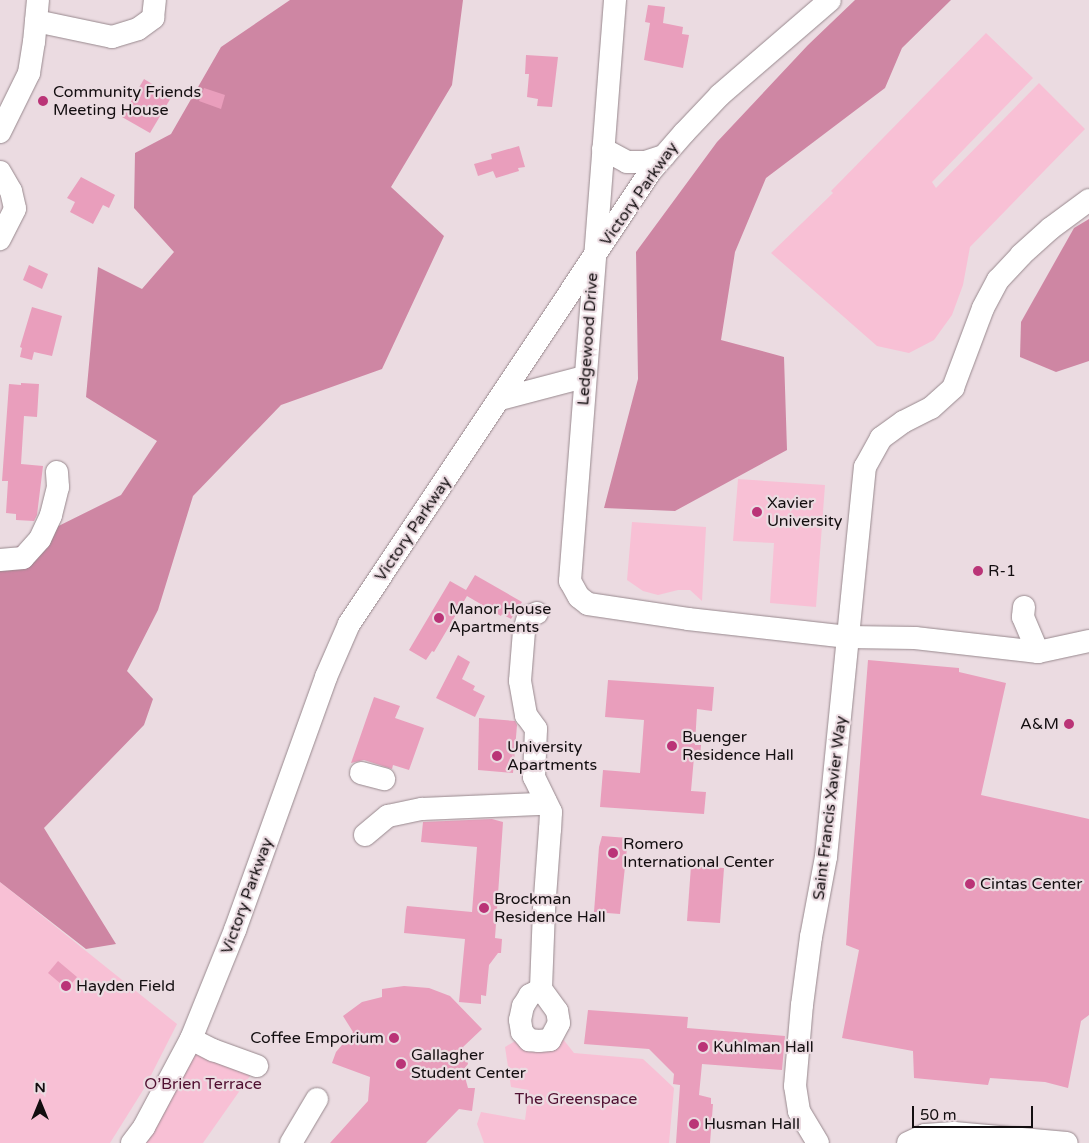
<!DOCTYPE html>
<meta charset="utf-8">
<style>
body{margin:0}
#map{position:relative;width:1089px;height:1143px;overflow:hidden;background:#ebdbe1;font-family:"Varela Round",sans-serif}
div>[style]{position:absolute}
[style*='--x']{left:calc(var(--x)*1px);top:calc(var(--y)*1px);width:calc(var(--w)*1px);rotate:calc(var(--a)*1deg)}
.green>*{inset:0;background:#f8c0d5}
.forest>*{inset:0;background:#ce86a3}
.building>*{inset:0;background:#e99ebc}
.roads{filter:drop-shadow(0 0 1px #98898e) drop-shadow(0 0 1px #98898e)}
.minor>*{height:22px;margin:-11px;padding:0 11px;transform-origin:11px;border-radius:11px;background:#fff}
.dots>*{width:14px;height:14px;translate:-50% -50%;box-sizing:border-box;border:2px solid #ebdbe1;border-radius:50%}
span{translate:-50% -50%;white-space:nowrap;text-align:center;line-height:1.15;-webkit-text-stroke:4.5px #ebdbe1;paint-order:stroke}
.poi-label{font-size:16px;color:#130e10}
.left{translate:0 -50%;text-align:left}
.right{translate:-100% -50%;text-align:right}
.street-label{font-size:16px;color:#130e10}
.park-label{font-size:16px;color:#4f0f30}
.north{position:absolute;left:15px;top:1078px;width:50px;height:50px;-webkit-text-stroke:4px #ebdbe1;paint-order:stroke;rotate:0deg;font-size:14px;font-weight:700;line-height:20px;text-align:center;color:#130e10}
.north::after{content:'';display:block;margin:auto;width:18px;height:22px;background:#130e10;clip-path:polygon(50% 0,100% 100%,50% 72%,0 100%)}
.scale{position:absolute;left:912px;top:1106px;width:121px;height:22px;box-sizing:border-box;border:2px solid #130e10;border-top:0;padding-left:6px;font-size:15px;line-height:18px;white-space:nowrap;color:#130e10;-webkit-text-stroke:4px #ebdbe1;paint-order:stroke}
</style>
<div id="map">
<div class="green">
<i style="clip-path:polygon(986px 33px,1033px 78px,932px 182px,936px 188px,1039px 83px,1085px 129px,970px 247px,963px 285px,952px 315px,934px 340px,909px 353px,877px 346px,771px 253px,833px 193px,831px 191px)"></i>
<i style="clip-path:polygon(738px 479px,825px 485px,816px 607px,770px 603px,774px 543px,733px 541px)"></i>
<i style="clip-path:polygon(632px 522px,706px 527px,702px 601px,690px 590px,678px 590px,658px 595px,643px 591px,627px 580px)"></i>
<i style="clip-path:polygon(0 882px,177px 1024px,145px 1087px,110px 1143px,0 1143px)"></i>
<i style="clip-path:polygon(559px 1034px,574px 1053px,643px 1059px,656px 1071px,674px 1088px,669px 1143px,484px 1143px,477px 1124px,481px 1112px,525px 1120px,529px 1090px,511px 1087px,505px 1047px,517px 1040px)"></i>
<i style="clip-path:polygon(191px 1039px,257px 1066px,203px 1143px,126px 1143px)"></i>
</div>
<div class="forest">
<i style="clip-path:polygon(290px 0,463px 0,452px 85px,391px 187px,444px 236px,382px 369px,281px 405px,193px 496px,158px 610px,127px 671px,153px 699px,144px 725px,44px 828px,116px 944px,86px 949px,0 882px,0 555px,121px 495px,157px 441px,86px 397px,98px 267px,142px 289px,174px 252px,134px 208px,135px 153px,171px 134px,221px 47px)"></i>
<i style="clip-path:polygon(855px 0,951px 0,902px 48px,885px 88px,766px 178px,735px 252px,721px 340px,784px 357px,787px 450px,675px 511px,604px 508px,638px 379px,636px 252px,717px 142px,808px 45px)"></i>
<i style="clip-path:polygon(1089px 219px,1089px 361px,1056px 372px,1020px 357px,1021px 322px,1074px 228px)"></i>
</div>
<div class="building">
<i style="clip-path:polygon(648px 5px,665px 7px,663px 23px,683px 27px,682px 34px,689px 35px,683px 68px,644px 60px,650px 23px,645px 22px)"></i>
<i style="clip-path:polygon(526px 55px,558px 57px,552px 107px,537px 106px,538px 99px,527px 97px,529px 74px,525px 74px)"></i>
<i style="clip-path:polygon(144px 79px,172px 96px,150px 133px,122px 117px)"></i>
<i style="clip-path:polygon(204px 88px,225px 95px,221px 109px,199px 101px)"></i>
<i style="clip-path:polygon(519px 146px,525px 167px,518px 168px,519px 171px,496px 178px,493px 171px,478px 176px,474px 164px,492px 159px,491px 154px)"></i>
<i style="clip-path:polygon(81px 177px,115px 195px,109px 208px,103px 205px,93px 224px,70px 212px,75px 202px,67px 198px)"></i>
<i style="clip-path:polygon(29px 265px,48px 274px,42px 289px,23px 280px)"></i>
<i style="clip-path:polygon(32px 307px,62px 316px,52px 356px,34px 352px,32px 360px,20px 357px,22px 348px,20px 347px)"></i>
<i style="clip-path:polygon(21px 383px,39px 384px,37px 417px,24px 416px,21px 464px,43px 466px,37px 515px,34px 521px,16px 520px,16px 514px,6px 513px,8px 481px,2px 481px,9px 384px,21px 385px)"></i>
<i style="clip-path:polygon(475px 575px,522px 602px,511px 619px,502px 614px,501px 616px,467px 596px,434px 652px,432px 651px,426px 660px,409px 650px,450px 581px,466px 590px)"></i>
<i style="clip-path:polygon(458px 655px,470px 662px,462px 679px,475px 686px,473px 690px,485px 696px,475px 717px,436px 698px)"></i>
<i style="clip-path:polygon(868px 660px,959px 668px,959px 672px,1006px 683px,981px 795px,1089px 819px,1089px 1015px,1081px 1021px,1068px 1088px,1045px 1082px,990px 1078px,988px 1085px,914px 1078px,913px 1051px,842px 1038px,859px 950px,846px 945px)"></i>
<i style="clip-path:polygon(608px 680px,714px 687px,712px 711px,697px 709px,695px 745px,701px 745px,700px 758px,694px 757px,691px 791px,706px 792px,704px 814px,600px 807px,603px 770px,640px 773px,642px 747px,644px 720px,605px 717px)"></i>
<i style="clip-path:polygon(374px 697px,400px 706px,395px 718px,424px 728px,409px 770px,393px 765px,392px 769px,364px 760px,351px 763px)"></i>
<i style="clip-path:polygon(479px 718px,515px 721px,517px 725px,513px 773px,478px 770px)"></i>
<i style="clip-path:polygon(492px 819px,503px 822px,495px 938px,502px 939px,501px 953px,498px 953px,489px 965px,486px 996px,481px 995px,481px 1004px,459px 1002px,465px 939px,404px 933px,406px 910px,407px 906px,472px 912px,477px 847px,421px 842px,423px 822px)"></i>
<i style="clip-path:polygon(602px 836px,628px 838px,620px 914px,594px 912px,599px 847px)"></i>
<i style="clip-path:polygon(691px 866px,724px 868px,720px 923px,687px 921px)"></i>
<i style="clip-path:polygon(58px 961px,77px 977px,67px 989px,48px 973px)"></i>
<i style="clip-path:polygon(404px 986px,429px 988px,450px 996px,482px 1029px,463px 1047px,468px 1064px,463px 1070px,468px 1088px,475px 1088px,472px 1111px,459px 1109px,426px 1143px,330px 1143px,368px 1101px,370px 1077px,332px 1063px,336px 1052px,353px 1032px,343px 1016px,362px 1002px,382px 997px,382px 989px)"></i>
<i style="clip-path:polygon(588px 1010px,688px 1017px,687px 1028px,785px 1036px,782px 1070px,702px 1064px,699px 1095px,711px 1098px,711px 1104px,713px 1104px,710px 1143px,676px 1143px,680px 1085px,673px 1084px,674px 1074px,649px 1049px,584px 1044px)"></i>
</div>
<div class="roads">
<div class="minor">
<i style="--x:615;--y:0;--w:583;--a:94.43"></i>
<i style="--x:570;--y:581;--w:18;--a:61"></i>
<i style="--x:579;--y:597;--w:11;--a:38"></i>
<i style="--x:588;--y:604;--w:101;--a:8.5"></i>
<i style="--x:688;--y:619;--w:161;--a:6.4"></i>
<i style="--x:848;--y:637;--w:67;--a:0.9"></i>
<i style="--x:915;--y:638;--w:124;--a:6.5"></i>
<i style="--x:1038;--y:652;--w:52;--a:-12.2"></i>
<i style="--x:36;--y:21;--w:78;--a:11.9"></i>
<i style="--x:112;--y:37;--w:27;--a:-17"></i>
<i style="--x:138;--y:29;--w:19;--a:-36"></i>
<i style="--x:153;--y:18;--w:18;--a:-84"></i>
<i style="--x:0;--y:132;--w:66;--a:-63.8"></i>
<i style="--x:29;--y:73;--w:31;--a:-81"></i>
<i style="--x:34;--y:42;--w:42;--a:-84.6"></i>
<i style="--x:603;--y:149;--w:27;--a:28"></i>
<i style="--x:627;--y:162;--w:18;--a:0"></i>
<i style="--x:645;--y:162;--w:20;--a:-18"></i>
<i style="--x:0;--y:172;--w:22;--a:60"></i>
<i style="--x:11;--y:191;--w:18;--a:77"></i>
<i style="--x:15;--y:209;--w:34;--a:117"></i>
<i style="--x:500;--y:399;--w:87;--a:-14.7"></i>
<i style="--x:0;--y:560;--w:23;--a:-5"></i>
<i style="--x:23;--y:558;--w:25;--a:-48"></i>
<i style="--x:40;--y:539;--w:26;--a:-65"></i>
<i style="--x:51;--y:515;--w:29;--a:-76"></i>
<i style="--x:58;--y:487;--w:15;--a:-94"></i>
<i style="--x:1024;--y:607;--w:10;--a:96"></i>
<i style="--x:1023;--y:617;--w:38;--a:67"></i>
<i style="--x:537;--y:613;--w:10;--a:156"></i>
<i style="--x:528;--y:617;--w:15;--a:106"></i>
<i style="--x:524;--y:631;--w:50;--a:94.6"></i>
<i style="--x:520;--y:681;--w:35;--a:80"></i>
<i style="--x:526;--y:715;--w:17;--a:54"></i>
<i style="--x:536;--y:729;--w:48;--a:92.4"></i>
<i style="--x:534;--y:777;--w:39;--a:64"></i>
<i style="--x:551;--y:812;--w:17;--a:93"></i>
<i style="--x:550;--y:829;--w:81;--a:94.2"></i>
<i style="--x:544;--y:910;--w:79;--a:92.2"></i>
<i style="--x:541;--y:989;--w:13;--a:151"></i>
<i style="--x:530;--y:995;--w:13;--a:122"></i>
<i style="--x:523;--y:1006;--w:14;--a:102"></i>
<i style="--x:520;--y:1020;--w:12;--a:81"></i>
<i style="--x:522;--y:1032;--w:11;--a:49"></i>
<i style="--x:529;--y:1040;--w:10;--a:6"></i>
<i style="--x:539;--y:1041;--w:11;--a:-5"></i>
<i style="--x:550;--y:1040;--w:19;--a:-62"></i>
<i style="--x:559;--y:1023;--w:12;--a:-99"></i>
<i style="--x:557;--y:1011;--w:27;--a:-126"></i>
<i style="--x:361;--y:773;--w:24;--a:15"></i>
<i style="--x:365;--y:835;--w:30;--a:-40"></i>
<i style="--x:388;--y:816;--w:35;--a:-12"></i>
<i style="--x:422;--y:809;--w:116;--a:-2.5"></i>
<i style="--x:538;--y:804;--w:8;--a:-23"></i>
<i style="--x:191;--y:1039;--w:25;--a:27"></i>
<i style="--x:213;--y:1050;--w:47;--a:20"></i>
<i style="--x:132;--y:1143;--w:20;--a:-53"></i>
<i style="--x:144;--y:1127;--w:100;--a:-61.9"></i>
<i style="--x:191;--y:1039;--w:118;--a:-68"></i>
<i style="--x:235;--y:930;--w:269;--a:-70.2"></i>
<i style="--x:326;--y:677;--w:58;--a:-66.5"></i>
<i style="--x:349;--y:624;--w:543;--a:-56.34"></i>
<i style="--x:650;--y:172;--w:52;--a:-48.9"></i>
<i style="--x:684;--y:133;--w:52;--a:-46.5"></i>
<i style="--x:720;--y:95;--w:145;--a:-40.8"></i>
<i style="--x:291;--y:1143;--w:51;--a:-59.4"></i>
<i style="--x:818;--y:1143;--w:37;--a:-121"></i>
<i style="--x:799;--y:1111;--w:25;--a:-99"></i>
<i style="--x:795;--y:1086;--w:81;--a:-85.1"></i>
<i style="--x:802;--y:1005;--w:69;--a:-82.5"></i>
<i style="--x:811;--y:937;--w:81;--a:-79.4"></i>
<i style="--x:826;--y:857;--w:392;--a:-84.3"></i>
<i style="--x:865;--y:467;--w:33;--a:-61"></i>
<i style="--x:881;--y:438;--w:27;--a:-36"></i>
<i style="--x:903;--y:422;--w:31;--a:-27"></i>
<i style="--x:931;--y:408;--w:30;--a:-42"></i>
<i style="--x:953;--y:388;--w:85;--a:-69.4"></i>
<i style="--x:983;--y:308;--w:32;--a:-62"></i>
<i style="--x:998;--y:280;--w:34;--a:-47"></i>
<i style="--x:1021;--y:255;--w:40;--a:-42"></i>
<i style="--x:1051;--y:228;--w:47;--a:-36.4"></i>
<i style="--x:908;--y:1143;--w:19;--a:-25"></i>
<i style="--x:925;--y:1135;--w:29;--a:-4"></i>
<i style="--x:954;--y:1133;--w:113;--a:5.1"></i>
</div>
</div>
<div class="dots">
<i style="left:43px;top:101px;background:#ba3477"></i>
<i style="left:757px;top:512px;background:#ba3477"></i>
<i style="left:978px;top:571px;background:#ba3477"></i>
<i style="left:439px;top:618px;background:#ba3477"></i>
<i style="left:1069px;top:724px;background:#ba3477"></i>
<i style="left:672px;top:746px;background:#ba3477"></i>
<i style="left:497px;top:756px;background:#ba3477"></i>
<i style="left:613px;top:853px;background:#ba3477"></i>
<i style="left:970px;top:884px;background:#ba3477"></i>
<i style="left:484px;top:908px;background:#ba3477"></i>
<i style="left:66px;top:986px;background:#ba3477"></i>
<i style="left:394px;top:1038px;background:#ba3477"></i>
<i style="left:703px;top:1047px;background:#ba3477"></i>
<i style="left:401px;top:1064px;background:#ba3477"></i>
<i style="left:694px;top:1124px;background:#ba3477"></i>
</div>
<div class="poi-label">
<span class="left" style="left:53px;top:101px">Community Friends<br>Meeting House</span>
<span class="left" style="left:767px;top:512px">Xavier<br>University</span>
<span class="left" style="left:988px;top:571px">R-1</span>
<span class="left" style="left:449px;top:618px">Manor House<br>Apartments</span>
<span class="right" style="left:1059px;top:724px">A&amp;M</span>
<span class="left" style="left:682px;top:746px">Buenger<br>Residence Hall</span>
<span class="left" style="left:507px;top:756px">University<br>Apartments</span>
<span class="left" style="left:623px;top:853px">Romero<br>International Center</span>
<span class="left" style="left:980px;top:884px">Cintas Center</span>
<span class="left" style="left:494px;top:908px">Brockman<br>Residence Hall</span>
<span class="left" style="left:76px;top:986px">Hayden Field</span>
<span class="right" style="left:384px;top:1038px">Coffee Emporium</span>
<span class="left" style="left:713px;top:1047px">Kuhlman Hall</span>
<span class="left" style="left:411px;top:1064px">Gallagher<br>Student Center</span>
<span class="left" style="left:704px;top:1124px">Husman Hall</span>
</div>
<div class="street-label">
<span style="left:639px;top:194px;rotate:-55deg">Victory Parkway</span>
<span style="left:588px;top:339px;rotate:-86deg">Ledgewood Drive</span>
<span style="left:413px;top:529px;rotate:-56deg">Victory Parkway</span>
<span style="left:830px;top:808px;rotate:-83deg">Saint Francis Xavier Way</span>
<span style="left:247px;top:896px;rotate:-70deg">Victory Parkway</span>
</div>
<div class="park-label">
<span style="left:203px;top:1084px">O’Brien Terrace</span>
<span style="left:576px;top:1099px">The Greenspace</span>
</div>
<div class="north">N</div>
<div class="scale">50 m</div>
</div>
